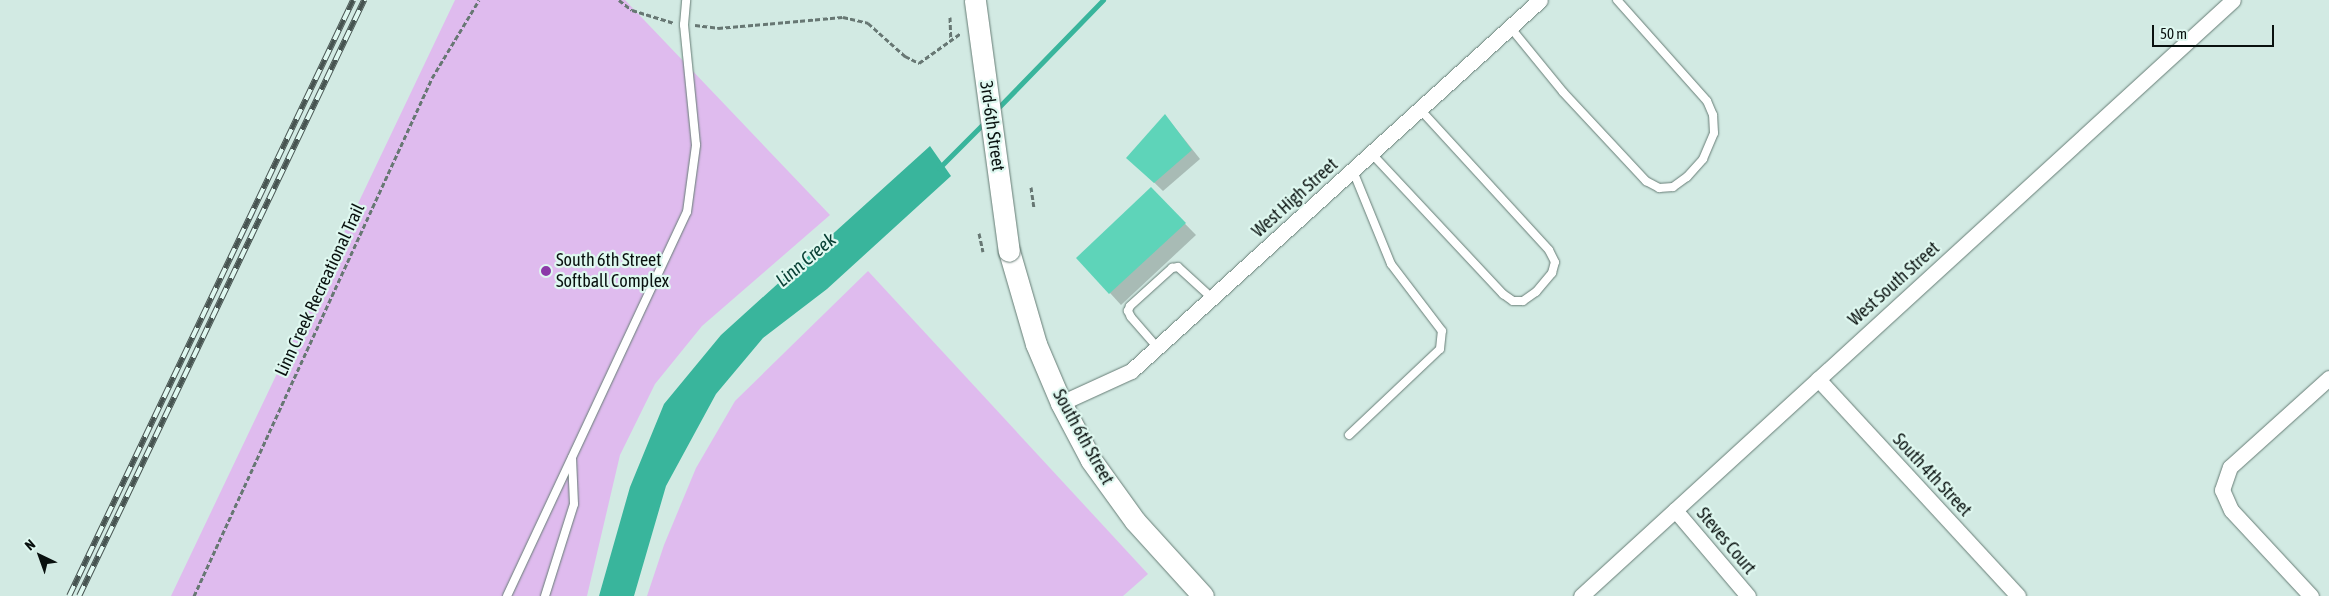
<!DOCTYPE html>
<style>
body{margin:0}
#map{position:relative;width:2329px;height:596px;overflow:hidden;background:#d2eae3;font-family:"Asap Condensed",sans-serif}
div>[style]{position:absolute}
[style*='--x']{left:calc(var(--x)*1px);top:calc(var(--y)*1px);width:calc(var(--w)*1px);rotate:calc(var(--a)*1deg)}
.green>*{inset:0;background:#dfbbee}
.water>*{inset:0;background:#39b59c}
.shadow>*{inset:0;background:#0003}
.stream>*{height:5px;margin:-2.5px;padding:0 2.5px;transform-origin:2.5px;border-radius:2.5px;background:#39b59c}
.building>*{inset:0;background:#5ed4b9}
.path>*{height:3px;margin-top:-1.5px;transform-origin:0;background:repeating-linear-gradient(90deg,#677773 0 5px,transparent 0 7.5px)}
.roads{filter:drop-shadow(0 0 1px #667c75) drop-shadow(0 0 1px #667c75)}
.service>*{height:8px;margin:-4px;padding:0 4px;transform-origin:4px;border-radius:4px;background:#fff}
.minor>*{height:15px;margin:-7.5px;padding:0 7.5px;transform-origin:7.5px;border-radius:7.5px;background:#fff}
.secondary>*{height:21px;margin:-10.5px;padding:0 10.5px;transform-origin:10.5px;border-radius:10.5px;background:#fff}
.rail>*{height:5.5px;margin-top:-2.75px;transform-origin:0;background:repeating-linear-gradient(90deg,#dff8f0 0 11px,#475451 0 22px);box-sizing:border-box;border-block:1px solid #475451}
.bridges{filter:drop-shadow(0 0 1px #667c75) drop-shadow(0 0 1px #667c75)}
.secondary-bridge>*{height:21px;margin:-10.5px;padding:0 10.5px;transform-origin:10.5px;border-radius:10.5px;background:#fff}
.dots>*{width:14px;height:14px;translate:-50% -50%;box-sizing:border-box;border:2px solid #dff8f0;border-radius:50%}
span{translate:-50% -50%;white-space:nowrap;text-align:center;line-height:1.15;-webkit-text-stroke:4.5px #dff8f0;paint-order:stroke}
.street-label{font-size:18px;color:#09110f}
.poi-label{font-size:18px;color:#09110f}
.left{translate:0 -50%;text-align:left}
.water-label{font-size:19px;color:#094035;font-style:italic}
.north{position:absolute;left:15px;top:531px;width:50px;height:50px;-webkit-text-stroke:4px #dff8f0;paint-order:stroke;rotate:318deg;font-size:14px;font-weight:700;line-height:20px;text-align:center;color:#09110f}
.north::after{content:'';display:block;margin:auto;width:18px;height:22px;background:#09110f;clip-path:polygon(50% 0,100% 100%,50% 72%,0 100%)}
.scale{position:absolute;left:2152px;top:25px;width:122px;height:22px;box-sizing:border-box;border:2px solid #09110f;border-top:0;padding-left:6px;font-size:15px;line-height:18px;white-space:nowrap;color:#09110f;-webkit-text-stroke:4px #dff8f0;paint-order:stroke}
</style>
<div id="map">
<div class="green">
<i style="clip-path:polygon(455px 0,625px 0,830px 215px,702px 326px,655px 384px,620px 455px,587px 596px,171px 596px)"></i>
<i style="clip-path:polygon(868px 271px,1148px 574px,1123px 596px,647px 596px,664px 545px,696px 468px,735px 401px)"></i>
</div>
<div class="water">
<i style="clip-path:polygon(930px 146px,951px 176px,827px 289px,763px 338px,716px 394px,666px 486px,634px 596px,599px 596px,630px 487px,664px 404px,721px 335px)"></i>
</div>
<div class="shadow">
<i style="clip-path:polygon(1165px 115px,1200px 159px,1163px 191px,1137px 166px)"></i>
<i style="clip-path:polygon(1151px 189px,1196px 235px,1121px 305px,1078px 258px)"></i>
</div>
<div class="stream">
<i style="--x:995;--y:111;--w:155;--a:-45.8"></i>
<i style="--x:939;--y:168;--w:66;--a:-45"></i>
</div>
<div class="building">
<i style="clip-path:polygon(1165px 114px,1192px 150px,1154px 183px,1126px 158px)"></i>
<i style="clip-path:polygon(1151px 187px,1186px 223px,1109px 294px,1076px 258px)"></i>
</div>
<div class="path">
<i style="--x:619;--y:0;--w:16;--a:38"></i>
<i style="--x:632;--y:10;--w:44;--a:17.2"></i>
<i style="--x:950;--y:17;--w:24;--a:88"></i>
<i style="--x:695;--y:25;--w:23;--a:7"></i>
<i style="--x:718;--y:28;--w:125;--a:-5"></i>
<i style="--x:843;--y:17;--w:26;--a:13"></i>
<i style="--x:868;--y:23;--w:50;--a:41.7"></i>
<i style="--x:905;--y:56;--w:16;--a:27"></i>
<i style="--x:919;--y:63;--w:52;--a:-35.5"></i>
<i style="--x:1031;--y:187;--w:21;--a:82"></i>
<i style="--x:979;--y:233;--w:19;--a:78"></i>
<i style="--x:194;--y:596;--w:570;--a:-65.32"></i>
<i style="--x:432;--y:78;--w:91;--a:-58.9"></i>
</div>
<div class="roads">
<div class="service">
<i style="--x:1510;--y:27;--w:84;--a:50.8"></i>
<i style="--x:1563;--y:92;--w:122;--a:47"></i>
<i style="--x:1646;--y:181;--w:15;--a:28"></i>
<i style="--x:1659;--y:188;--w:14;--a:-4"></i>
<i style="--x:1673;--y:187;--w:17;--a:-36"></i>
<i style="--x:1687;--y:177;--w:24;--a:-48"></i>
<i style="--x:1703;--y:159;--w:28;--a:-67"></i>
<i style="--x:1714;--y:133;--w:18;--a:-93"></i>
<i style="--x:1713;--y:115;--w:15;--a:-113"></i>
<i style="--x:1707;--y:101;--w:135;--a:-131.7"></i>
<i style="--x:1372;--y:154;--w:192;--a:46.9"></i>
<i style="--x:1503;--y:294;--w:12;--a:35"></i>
<i style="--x:1513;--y:301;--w:10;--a:0"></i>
<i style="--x:1523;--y:301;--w:16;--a:-35"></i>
<i style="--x:1536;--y:292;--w:25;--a:-50"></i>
<i style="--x:1552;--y:273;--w:11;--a:-75"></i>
<i style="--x:1555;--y:262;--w:13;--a:-117"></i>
<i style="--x:1549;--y:250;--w:191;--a:-132.5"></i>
<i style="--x:1157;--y:347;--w:40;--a:-131"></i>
<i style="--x:1131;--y:317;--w:7;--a:-117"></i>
<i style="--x:1128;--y:311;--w:5;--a:-68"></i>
<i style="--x:1130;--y:306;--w:57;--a:-42.1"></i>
<i style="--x:1172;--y:268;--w:6;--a:-9"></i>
<i style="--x:1178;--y:267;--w:46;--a:42.4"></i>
<i style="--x:1349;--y:435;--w:125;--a:-43.4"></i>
<i style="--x:1440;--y:349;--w:18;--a:-84"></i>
<i style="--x:1442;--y:331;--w:84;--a:-127.3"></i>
<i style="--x:1391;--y:264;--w:100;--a:-112.2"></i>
<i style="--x:507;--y:596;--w:424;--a:-64.9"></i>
<i style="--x:687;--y:212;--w:68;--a:-82.3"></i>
<i style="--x:696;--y:145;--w:121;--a:-95.7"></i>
<i style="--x:684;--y:25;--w:25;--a:-85"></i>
<i style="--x:545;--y:596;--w:96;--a:-72.5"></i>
<i style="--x:574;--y:504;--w:46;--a:-92.5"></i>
</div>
<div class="minor">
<i style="--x:1818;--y:379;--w:295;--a:47.3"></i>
<i style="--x:1061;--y:403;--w:77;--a:-24.6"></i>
<i style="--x:1131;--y:371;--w:552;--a:-42.21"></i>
<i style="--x:1675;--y:510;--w:113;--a:49.7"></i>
<i style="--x:1581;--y:596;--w:883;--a:-42.43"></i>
<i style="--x:2311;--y:596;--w:117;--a:-132.9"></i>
<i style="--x:2231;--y:510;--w:22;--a:-114"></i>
<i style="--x:2222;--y:490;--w:24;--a:-71"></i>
<i style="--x:2230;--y:467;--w:133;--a:-42"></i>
</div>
<div class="secondary">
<i style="--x:1009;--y:251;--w:97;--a:73.8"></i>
<i style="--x:1036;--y:344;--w:64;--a:67"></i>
<i style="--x:1061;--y:403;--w:64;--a:62.2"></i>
<i style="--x:1091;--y:460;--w:75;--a:54.2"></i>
<i style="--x:1135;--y:521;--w:101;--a:47.8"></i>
</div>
</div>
<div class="rail">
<i style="--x:69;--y:596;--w:660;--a:-64.52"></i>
<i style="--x:79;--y:596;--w:661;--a:-64.44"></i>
</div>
<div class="bridges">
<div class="secondary-bridge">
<i style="--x:975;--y:1;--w:252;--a:82.3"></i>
</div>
</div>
<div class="dots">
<i style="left:546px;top:271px;background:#8b39a8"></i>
</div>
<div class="street-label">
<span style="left:992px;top:126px;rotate:82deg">3rd-6th Street</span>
<span style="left:1295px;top:198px;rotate:-42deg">West High Street</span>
<span style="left:1894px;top:284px;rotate:-42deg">West South Street</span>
<span style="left:320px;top:290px;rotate:-65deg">Linn Creek Recreational Trail</span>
<span style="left:1083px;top:437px;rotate:61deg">South 6th Street</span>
<span style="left:1932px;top:475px;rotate:47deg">South 4th Street</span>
<span style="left:1726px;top:541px;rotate:50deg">Steves Court</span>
</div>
<div class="poi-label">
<span class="left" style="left:556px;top:271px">South 6th Street<br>Softball Complex</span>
</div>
<div class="water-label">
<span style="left:806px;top:260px;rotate:-40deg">Linn Creek</span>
</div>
<div class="north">N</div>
<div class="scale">50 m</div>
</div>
